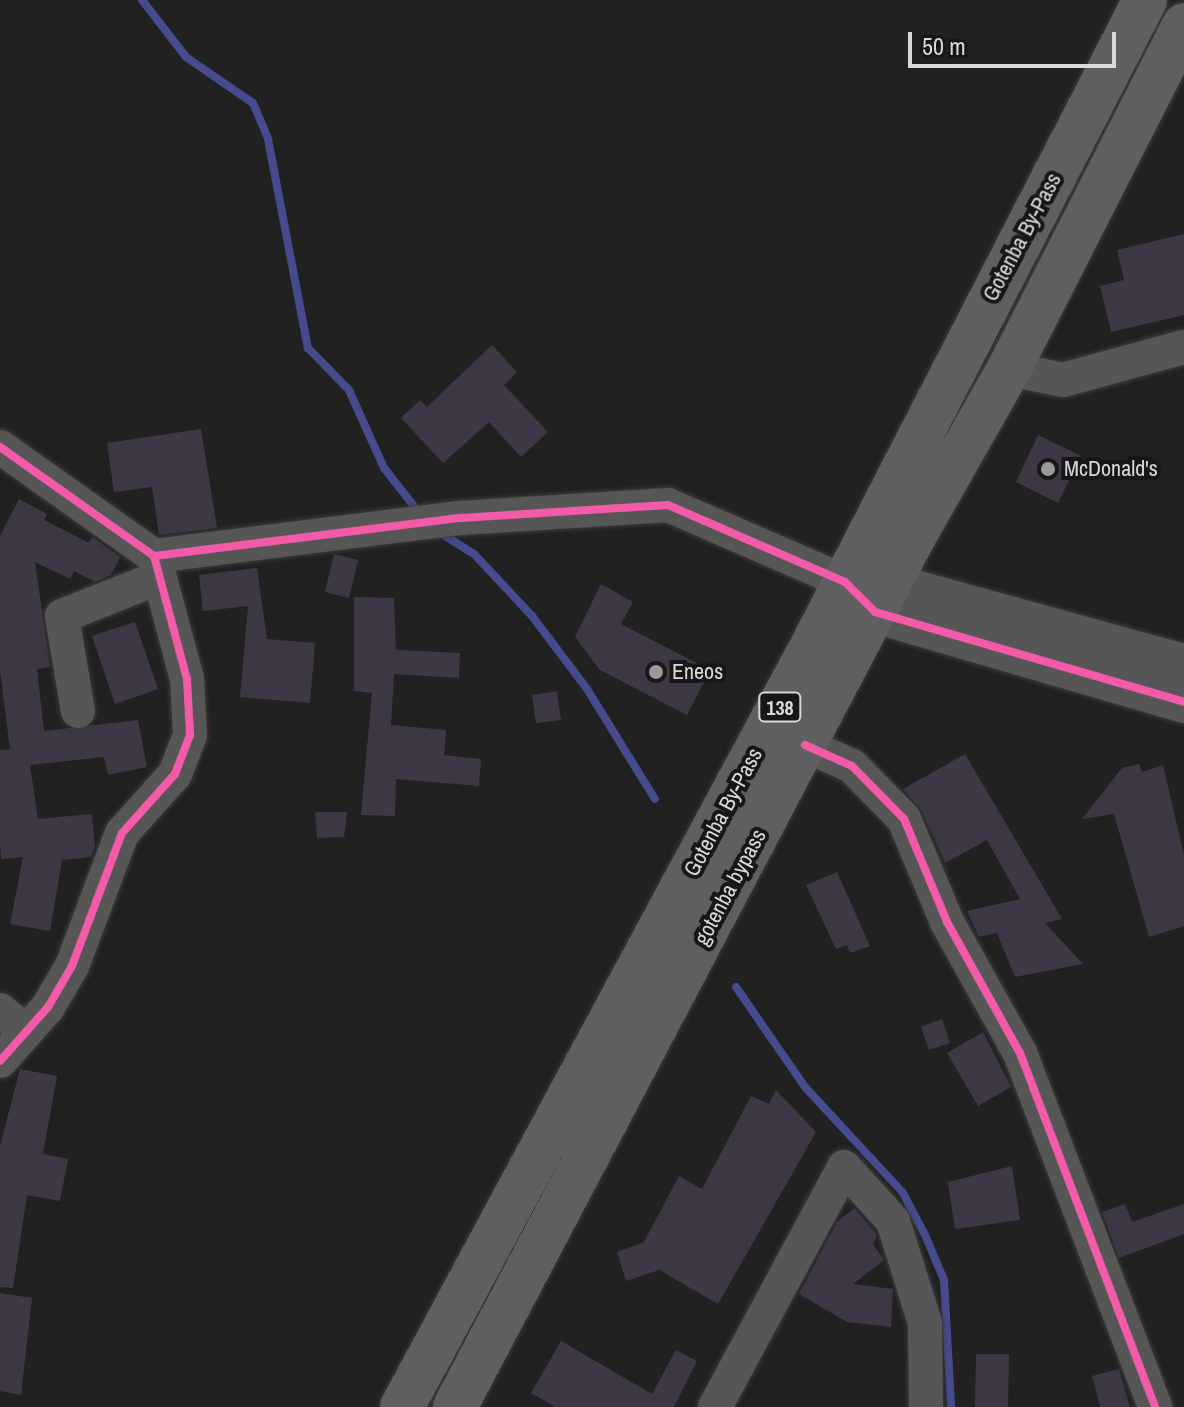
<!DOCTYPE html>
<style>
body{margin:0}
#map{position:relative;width:1184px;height:1407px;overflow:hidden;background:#222122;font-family:"Archivo Narrow",sans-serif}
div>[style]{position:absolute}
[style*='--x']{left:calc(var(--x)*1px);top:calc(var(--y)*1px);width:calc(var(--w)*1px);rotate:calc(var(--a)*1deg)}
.stream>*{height:8px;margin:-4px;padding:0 4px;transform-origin:4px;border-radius:4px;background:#464b8e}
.building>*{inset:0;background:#3e3846}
.roads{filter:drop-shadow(0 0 2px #3c3b3c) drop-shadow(0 0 2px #3c3b3c)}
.minor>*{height:34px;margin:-17px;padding:0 17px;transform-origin:17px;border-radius:17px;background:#575657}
.tertiary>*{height:42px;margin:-21px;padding:0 21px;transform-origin:21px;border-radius:21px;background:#575657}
.trunk>*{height:44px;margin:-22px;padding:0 22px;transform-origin:22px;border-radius:22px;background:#605e60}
.cycleway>*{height:8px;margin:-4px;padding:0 4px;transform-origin:4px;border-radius:4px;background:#f35aa7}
.dots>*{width:22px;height:22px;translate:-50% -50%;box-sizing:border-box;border:4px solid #19161a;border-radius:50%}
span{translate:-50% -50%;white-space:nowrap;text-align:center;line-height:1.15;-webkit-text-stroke:8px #19161a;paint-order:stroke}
.shield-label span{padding:2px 6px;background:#19161a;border:2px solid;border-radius:6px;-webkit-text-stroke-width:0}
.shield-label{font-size:20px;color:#dad8db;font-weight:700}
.street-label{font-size:22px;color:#dad8db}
.poi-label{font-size:22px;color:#dad8db}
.left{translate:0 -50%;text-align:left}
.scale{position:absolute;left:908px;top:32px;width:208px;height:36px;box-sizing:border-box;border:4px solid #dad8db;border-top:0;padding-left:10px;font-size:24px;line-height:28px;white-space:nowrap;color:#dad8db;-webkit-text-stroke:6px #19161a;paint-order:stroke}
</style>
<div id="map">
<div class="stream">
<i style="--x:142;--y:0;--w:72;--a:52.3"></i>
<i style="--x:186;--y:57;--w:81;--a:34.5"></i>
<i style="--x:253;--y:103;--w:39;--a:67"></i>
<i style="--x:268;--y:139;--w:213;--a:79.2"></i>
<i style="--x:308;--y:348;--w:59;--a:45.7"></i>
<i style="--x:349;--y:390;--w:85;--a:65.8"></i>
<i style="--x:384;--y:468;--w:60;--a:51.8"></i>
<i style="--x:439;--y:532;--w:41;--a:32.2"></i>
<i style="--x:474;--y:554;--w:85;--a:46.9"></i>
<i style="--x:532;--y:616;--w:91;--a:53"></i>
<i style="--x:587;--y:689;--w:129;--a:58.3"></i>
<i style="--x:736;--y:987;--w:121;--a:55.4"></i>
<i style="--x:805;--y:1087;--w:144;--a:47.2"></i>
<i style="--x:903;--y:1193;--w:47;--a:62.4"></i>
<i style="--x:925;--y:1235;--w:49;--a:67.1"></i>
<i style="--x:944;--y:1280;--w:127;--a:86.8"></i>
</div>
<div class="building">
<i style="clip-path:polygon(1184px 234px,1184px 315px,1111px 332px,1100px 286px,1124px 280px,1117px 250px)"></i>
<i style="clip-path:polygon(492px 345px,517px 372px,504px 385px,548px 432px,521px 457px,489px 422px,443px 463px,401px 418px,420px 400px,427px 407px)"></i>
<i style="clip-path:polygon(201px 429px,217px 528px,159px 535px,152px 487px,114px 492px,107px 443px)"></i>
<i style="clip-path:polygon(1038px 435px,1081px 456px,1058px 503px,1016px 482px)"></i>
<i style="clip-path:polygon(19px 499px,47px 514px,44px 520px,89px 543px,92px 537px,120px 557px,111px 575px,95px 582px,74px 571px,70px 579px,35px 562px,50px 667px,37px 669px,44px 731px,138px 720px,147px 767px,108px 775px,104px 757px,30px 765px,38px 819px,92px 814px,95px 847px,91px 857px,62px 860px,50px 931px,10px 924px,23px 857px,1px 859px,0 842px,0 750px,10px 749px,0 670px,0 536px)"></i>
<i style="clip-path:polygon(334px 554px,358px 560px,349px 598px,325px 592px)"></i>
<i style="clip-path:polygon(257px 568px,267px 639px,315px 643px,310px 703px,240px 697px,248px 606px,203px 611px,199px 575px)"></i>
<i style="clip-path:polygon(601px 584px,633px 602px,621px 624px,710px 670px,687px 715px,600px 670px,575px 637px)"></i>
<i style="clip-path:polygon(354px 597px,394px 598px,396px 650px,460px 653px,459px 678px,394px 674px,391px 725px,446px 730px,444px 755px,481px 759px,479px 786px,396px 779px,395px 816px,361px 815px,372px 693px,354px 691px)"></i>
<i style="clip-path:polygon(135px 622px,158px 689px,115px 704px,92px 636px)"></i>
<i style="clip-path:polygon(557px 691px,561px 720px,536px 723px,532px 695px)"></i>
<i style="clip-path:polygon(965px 754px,1062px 919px,1045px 923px,1083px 964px,1015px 977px,997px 933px,979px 937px,967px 911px,1020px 899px,987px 840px,945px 863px,922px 811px,903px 789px)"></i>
<i style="clip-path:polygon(1139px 764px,1142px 772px,1163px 765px,1184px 855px,1184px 926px,1149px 937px,1114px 814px,1082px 819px,1122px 768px)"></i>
<i style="clip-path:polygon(315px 812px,347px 812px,344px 837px,317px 838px)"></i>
<i style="clip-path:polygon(837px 872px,870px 946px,850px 953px,847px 945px,836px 949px,806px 885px)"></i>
<i style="clip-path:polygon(942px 1019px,950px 1043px,929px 1050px,921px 1027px)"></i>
<i style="clip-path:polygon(983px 1032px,1011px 1087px,978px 1106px,947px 1053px)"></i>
<i style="clip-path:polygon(20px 1069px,57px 1076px,43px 1154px,68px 1159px,60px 1201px,27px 1195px,13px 1288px,0 1287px,0 1146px)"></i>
<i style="clip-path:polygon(776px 1090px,816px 1132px,718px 1304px,659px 1270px,626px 1281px,617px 1252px,644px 1242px,679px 1176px,702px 1189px,751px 1096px,769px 1104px)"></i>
<i style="clip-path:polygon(1012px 1166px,1020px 1220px,955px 1229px,948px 1182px)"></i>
<i style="clip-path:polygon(1125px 1204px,1132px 1222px,1184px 1204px,1184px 1234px,1119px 1258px,1102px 1212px)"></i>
<i style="clip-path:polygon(854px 1208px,877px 1235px,873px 1244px,884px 1260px,853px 1284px,893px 1289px,891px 1327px,847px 1322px,799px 1294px,837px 1222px)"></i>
<i style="clip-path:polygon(0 1293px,32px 1298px,21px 1395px,0 1391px)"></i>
<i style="clip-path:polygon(561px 1341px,652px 1394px,676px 1350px,697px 1361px,674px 1407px,555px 1407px,531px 1393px)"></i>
<i style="clip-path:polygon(976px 1354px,1009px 1354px,1008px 1407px,975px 1407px)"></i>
<i style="clip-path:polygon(1119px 1369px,1130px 1407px,1100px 1407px,1092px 1376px)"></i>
</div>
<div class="roads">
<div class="minor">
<i style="--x:1009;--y:369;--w:55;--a:11.5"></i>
<i style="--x:1063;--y:380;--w:125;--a:-15.3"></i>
<i style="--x:0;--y:447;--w:189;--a:35.3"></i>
<i style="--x:154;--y:556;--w:127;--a:75"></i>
<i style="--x:187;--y:679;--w:56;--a:86.9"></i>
<i style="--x:190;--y:735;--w:42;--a:111"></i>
<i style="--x:175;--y:774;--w:79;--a:131.9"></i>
<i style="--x:122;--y:833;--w:142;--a:110.6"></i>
<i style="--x:72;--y:966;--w:48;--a:120.3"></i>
<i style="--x:48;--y:1007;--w:72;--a:131.6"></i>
<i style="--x:154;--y:556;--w:309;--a:-7.1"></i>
<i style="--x:461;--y:518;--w:207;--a:-3.6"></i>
<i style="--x:668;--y:505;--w:193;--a:23.5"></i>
<i style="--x:78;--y:711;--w:96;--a:-99.6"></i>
<i style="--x:62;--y:616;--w:105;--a:-21.7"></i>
<i style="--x:805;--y:745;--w:51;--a:24.1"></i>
<i style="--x:852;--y:766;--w:74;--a:45.5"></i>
<i style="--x:904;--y:819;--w:112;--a:67.3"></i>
<i style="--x:947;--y:922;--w:150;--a:60.9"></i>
<i style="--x:1020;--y:1053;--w:379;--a:69.1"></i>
<i style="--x:0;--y:1010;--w:34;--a:40"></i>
<i style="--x:715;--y:1407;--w:272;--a:-61.7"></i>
<i style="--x:844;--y:1167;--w:73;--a:47.8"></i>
<i style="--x:893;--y:1221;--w:107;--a:72.6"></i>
<i style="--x:925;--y:1323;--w:84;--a:89.3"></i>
</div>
<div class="tertiary">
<i style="--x:854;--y:582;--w:35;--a:3"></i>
<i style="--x:889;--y:584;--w:306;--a:15.4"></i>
<i style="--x:849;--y:586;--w:37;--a:45"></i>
<i style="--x:875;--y:612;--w:322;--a:16.2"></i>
</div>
<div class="trunk">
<i style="--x:402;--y:1407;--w:862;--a:-61.68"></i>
<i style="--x:811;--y:648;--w:729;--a:-62.73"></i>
<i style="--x:455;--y:1407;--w:982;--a:-62.21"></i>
<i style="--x:913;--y:538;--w:194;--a:-60.4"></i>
<i style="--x:1009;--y:369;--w:386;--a:-63"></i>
</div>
</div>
<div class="cycleway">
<i style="--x:0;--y:447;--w:189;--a:35.3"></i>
<i style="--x:154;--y:556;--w:127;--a:75"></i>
<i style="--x:187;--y:679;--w:56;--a:86.9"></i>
<i style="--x:190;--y:735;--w:42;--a:111"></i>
<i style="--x:175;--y:774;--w:79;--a:131.9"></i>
<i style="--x:122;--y:833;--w:142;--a:110.6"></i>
<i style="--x:72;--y:966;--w:48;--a:120.3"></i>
<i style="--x:48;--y:1007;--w:72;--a:131.6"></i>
<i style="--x:154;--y:556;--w:309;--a:-7.1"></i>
<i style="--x:461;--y:518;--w:207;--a:-3.6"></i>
<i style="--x:668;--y:505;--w:193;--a:23.5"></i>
<i style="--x:845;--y:582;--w:42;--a:45"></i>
<i style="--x:875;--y:612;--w:322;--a:16.2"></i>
<i style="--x:805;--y:745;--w:51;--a:24.1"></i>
<i style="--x:852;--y:766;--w:74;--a:45.5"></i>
<i style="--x:904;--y:819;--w:112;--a:67.3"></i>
<i style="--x:947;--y:922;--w:150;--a:60.9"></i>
<i style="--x:1020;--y:1053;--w:379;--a:69.1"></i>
</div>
<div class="dots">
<i style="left:1048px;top:469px;background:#9a989a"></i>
<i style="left:656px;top:672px;background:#9a989a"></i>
</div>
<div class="shield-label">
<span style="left:780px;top:707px">138</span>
</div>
<div class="street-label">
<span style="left:1022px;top:237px;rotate:-62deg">Gotenba By-Pass</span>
<span style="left:723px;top:812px;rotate:-62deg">Gotenba By-Pass</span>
<span style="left:730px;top:887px;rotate:-62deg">gotenba bypass</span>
</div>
<div class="poi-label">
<span class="left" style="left:1064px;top:469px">McDonald's</span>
<span class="left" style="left:672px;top:672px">Eneos</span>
</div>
<div class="scale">50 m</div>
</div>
